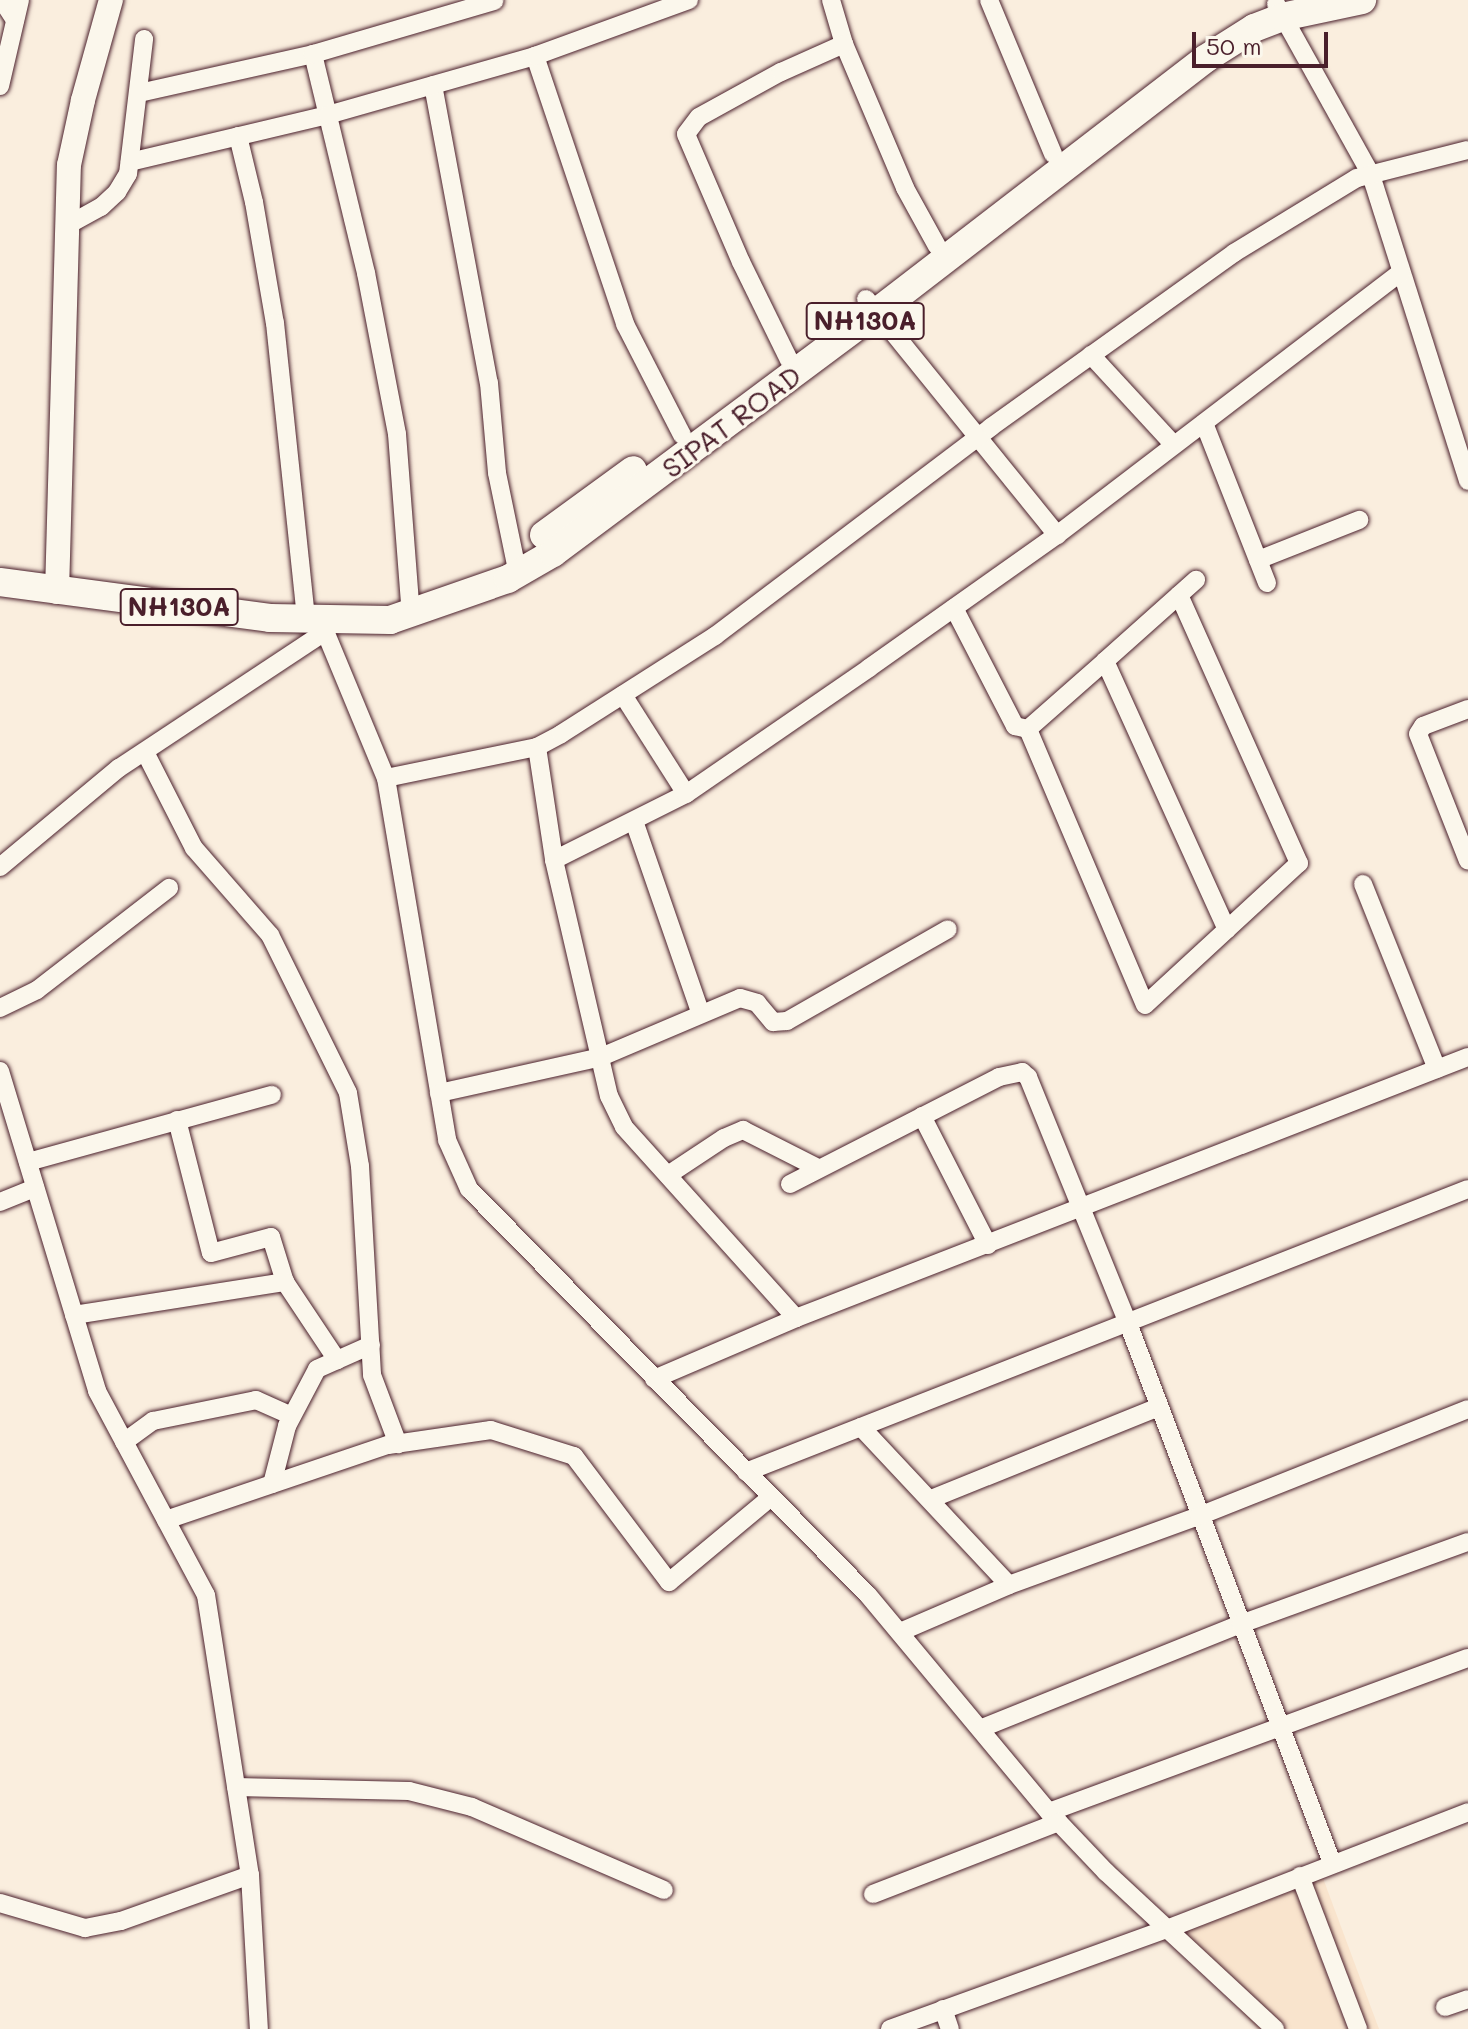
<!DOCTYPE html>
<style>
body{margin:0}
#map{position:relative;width:1468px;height:2029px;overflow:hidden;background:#faeede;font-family:Mali,sans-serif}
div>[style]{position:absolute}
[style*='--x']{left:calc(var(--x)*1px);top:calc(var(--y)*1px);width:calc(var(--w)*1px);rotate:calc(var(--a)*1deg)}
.built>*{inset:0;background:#f9e4cd}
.roads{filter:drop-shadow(0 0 2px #4a1f2b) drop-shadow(0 0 2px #4a1f2b)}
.minor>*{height:18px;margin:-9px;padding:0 9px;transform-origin:9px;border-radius:9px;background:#fbf7ec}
.major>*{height:24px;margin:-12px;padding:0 12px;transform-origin:12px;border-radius:12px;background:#fbf7ec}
.highway>*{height:28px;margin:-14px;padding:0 14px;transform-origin:14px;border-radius:14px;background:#fbf7ec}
span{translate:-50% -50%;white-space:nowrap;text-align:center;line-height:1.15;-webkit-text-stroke:6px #fbf7ec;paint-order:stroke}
.shield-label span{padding:2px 6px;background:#fbf7ec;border:2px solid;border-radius:6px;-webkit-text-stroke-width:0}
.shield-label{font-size:26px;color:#4a1f2b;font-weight:700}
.street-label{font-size:28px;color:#4a1f2b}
.scale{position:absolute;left:1192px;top:32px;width:136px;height:36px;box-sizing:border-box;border:4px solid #4a1f2b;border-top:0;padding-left:10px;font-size:24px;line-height:28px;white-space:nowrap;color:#4a1f2b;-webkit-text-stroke:6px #fbf7ec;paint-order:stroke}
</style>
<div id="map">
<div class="built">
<i style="clip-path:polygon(1317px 1862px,1379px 2029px,1258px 2029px,1160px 1924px)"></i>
</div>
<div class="roads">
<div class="minor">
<i style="--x:2;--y:0;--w:24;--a:57"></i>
<i style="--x:831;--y:0;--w:46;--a:73.5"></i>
<i style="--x:844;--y:44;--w:156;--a:67"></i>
<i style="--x:905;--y:188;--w:66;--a:61.1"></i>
<i style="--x:989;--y:0;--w:167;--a:67.4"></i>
<i style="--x:1276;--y:4;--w:196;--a:60.9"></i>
<i style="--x:1371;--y:175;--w:321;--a:72.4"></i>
<i style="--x:313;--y:54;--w:225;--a:76.4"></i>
<i style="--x:366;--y:273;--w:164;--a:79.1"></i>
<i style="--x:397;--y:434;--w:181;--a:85.6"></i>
<i style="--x:535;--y:56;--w:283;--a:71.4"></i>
<i style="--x:625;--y:324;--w:125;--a:62.8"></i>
<i style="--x:433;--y:85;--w:303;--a:79.4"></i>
<i style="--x:489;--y:383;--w:90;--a:84.9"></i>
<i style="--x:497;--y:473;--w:103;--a:78.3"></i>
<i style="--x:0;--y:86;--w:88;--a:-76.9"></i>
<i style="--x:139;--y:93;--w:178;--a:-12.6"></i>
<i style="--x:313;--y:54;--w:189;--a:-16.3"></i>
<i style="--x:238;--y:136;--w:68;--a:76.4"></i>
<i style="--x:254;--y:202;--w:123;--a:80.2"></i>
<i style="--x:275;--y:323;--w:298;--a:84"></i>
<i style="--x:130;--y:162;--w:204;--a:-13.4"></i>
<i style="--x:328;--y:115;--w:215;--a:-15.9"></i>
<i style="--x:535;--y:56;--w:164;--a:-20"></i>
<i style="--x:68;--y:225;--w:38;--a:-29"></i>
<i style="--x:101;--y:207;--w:22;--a:-43"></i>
<i style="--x:117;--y:192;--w:21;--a:-59"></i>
<i style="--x:128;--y:174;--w:136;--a:-83.2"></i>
<i style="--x:866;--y:299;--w:304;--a:51"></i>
<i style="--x:1091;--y:355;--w:122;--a:47.3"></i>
<i style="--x:789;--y:360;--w:109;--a:-116.1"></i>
<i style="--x:741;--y:262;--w:139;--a:-113.3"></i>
<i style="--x:686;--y:134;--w:21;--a:-53"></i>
<i style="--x:699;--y:117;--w:94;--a:-28.8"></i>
<i style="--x:781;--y:72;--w:69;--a:-24"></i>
<i style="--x:1204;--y:423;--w:172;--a:68.5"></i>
<i style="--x:1258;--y:560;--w:109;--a:-21.6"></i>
<i style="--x:1179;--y:595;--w:294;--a:65.9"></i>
<i style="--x:1299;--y:863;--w:209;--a:137.3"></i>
<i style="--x:1145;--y:1005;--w:300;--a:-113"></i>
<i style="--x:1028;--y:729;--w:103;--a:-41.4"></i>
<i style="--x:1105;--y:661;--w:122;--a:-41.7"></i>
<i style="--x:954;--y:608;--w:133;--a:62.7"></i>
<i style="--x:1015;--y:726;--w:13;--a:13"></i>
<i style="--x:320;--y:619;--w:172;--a:67.5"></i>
<i style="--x:386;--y:778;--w:367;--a:80.4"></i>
<i style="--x:447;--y:1140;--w:54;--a:65.8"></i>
<i style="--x:469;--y:1189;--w:569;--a:45.5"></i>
<i style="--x:868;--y:1595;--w:283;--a:50.2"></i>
<i style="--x:1049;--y:1812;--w:83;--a:46.5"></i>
<i style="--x:1106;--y:1872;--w:231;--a:42.9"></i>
<i style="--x:1105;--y:661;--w:295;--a:65.6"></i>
<i style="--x:623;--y:695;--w:117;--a:57.5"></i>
<i style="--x:1468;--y:709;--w:48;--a:159.3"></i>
<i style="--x:1423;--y:726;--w:9;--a:122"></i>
<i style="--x:1418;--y:734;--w:136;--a:68.5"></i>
<i style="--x:537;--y:747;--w:114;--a:81.4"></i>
<i style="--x:554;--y:860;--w:242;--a:76.9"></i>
<i style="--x:609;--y:1096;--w:34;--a:64"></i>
<i style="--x:624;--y:1127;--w:257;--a:48"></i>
<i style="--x:145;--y:752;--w:108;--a:63"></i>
<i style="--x:194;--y:848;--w:116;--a:48.9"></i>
<i style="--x:270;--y:935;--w:176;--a:63.7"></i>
<i style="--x:348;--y:1093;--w:74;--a:80.7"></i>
<i style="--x:360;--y:1166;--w:209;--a:86.7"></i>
<i style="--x:372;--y:1375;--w:74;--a:69.4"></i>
<i style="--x:386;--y:778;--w:154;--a:-11.6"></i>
<i style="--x:537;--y:747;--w:27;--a:-28"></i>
<i style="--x:561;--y:734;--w:183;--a:-32.5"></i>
<i style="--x:715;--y:636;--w:346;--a:-37.1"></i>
<i style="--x:991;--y:427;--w:299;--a:-35.6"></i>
<i style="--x:1234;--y:253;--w:144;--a:-31.4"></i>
<i style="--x:1357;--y:178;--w:114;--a:-14.2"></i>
<i style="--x:634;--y:821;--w:204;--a:70.9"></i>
<i style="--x:554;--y:860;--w:148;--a:-26.6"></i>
<i style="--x:686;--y:794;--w:222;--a:-34.5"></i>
<i style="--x:869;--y:668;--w:230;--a:-35.3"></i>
<i style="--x:1057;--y:535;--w:433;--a:-37.4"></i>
<i style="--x:0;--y:867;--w:155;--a:-39.8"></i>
<i style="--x:119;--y:768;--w:248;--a:-33.5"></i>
<i style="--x:1363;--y:884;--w:199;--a:68.2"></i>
<i style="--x:0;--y:1008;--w:41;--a:-25.9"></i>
<i style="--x:37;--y:990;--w:167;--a:-37.7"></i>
<i style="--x:0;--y:1071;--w:334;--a:73.1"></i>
<i style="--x:97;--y:1391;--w:231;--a:61.9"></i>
<i style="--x:206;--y:1595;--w:283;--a:81.1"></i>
<i style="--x:250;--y:1875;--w:154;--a:86.7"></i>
<i style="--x:439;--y:1093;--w:166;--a:-12.5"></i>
<i style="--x:601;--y:1057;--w:151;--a:-23"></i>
<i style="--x:740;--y:998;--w:18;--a:16"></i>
<i style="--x:757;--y:1003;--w:25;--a:50"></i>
<i style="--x:773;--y:1022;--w:14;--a:-4"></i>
<i style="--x:787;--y:1021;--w:185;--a:-29.7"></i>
<i style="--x:922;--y:1116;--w:145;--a:62.9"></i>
<i style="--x:177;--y:1120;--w:137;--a:75.7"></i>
<i style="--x:211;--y:1253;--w:62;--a:-14.9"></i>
<i style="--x:271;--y:1237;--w:47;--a:72.7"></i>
<i style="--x:28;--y:1162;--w:253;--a:-15.4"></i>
<i style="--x:668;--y:1175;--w:67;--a:-33.5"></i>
<i style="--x:724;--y:1138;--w:21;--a:-23"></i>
<i style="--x:743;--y:1130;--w:84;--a:26.9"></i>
<i style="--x:790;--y:1184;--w:235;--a:-27.1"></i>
<i style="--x:999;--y:1077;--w:24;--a:-12"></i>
<i style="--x:1022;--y:1072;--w:8;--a:40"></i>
<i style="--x:1028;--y:1077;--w:266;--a:67.9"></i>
<i style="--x:1128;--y:1323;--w:577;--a:69.3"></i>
<i style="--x:0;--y:1202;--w:38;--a:-22"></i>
<i style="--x:74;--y:1315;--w:214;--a:-8.9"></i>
<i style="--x:285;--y:1282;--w:94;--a:56.3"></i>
<i style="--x:654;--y:1379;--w:155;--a:-23.2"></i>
<i style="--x:796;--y:1318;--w:721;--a:-21.23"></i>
<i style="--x:861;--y:1427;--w:216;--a:46.9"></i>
<i style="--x:124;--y:1442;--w:36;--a:-36"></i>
<i style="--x:153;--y:1421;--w:105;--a:-11.5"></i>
<i style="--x:256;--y:1400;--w:39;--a:24"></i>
<i style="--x:746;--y:1472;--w:775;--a:-21.4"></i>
<i style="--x:272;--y:1484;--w:60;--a:-75.5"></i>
<i style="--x:287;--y:1426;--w:64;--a:-62.2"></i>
<i style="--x:317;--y:1369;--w:59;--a:-24"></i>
<i style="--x:931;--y:1499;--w:246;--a:-22"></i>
<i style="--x:166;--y:1520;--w:234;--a:-18.7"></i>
<i style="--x:388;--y:1445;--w:104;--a:-8.3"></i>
<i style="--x:491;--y:1430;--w:87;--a:17.4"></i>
<i style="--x:574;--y:1456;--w:158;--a:53"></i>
<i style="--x:669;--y:1582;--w:133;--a:-39.8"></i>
<i style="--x:900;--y:1632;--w:119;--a:-23.3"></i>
<i style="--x:1009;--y:1585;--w:202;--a:-20"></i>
<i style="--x:1199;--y:1516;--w:289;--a:-21.7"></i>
<i style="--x:982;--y:1728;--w:279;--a:-21.9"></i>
<i style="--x:1241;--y:1624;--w:241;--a:-19.9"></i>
<i style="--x:236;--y:1787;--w:173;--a:1.3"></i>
<i style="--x:409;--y:1791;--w:65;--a:14.3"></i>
<i style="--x:472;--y:1807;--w:209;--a:23.4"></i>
<i style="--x:1049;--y:1812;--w:446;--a:-20.2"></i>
<i style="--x:1300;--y:1876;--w:164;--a:69.2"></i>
<i style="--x:873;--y:1894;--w:199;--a:-21.2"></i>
<i style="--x:0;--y:1903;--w:89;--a:16.4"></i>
<i style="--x:85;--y:1928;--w:37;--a:-11"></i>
<i style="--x:121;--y:1921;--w:137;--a:-19.6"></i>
<i style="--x:1445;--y:2007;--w:24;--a:-19"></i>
<i style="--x:943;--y:2009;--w:21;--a:71"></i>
<i style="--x:890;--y:2029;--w:294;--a:-19.9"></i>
<i style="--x:1167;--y:1929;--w:323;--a:-21.2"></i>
</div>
<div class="major">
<i style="--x:57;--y:592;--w:427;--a:-88.4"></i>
<i style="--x:69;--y:165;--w:66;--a:-77.8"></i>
<i style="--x:83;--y:100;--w:104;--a:-74.4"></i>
</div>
<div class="highway">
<i style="--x:544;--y:535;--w:110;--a:-36.1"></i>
<i style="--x:0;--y:582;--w:272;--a:7.6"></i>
<i style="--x:270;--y:618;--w:120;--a:1"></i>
<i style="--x:390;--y:620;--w:125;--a:-19.2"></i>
<i style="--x:508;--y:579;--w:52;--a:-30"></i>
<i style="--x:553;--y:553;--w:405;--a:-36.7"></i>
<i style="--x:878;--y:311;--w:413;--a:-37.6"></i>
<i style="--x:1205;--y:59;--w:58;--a:-32.3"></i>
<i style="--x:1254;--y:28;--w:30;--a:-21"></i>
<i style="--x:1282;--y:17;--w:82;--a:-12"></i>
</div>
</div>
<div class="shield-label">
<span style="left:865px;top:321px">NH130A</span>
<span style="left:179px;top:607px">NH130A</span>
</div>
<div class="street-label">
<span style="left:731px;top:421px;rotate:-37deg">SIPAT ROAD</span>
</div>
<div class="scale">50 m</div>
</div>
